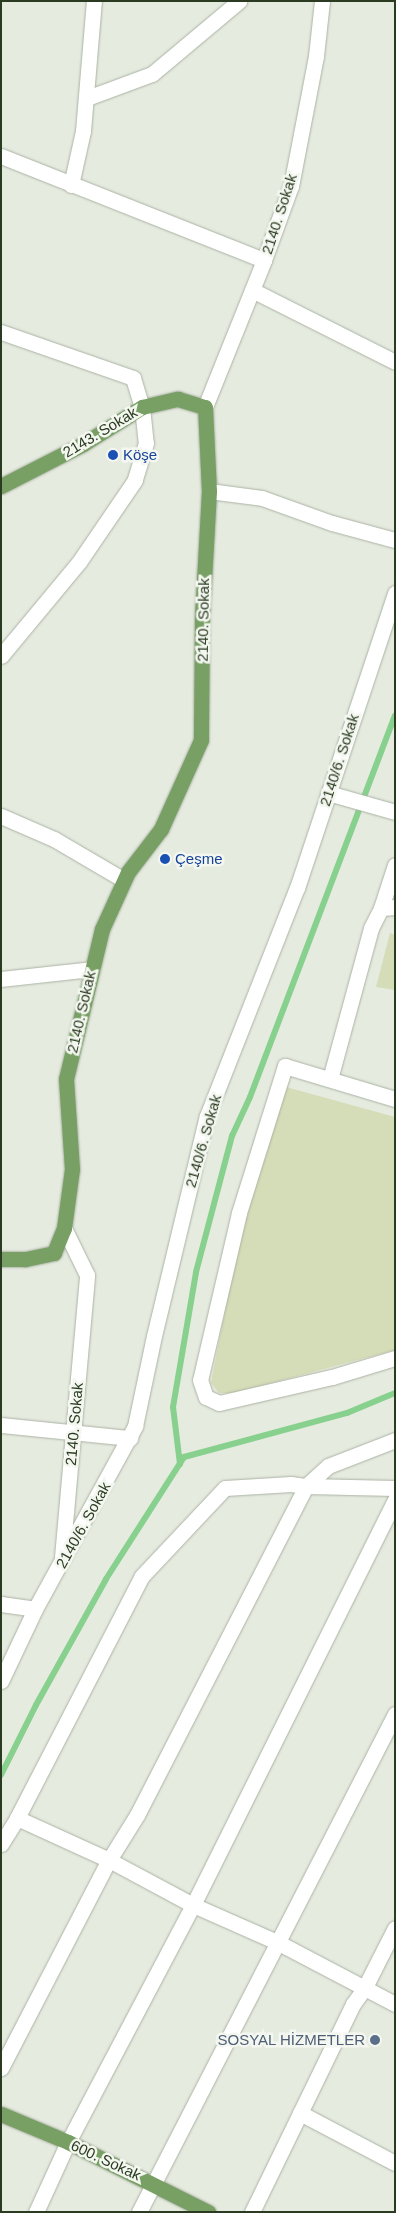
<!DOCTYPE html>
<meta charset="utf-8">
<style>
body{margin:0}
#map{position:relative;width:396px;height:2213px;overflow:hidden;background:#e6ebe0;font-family:Helvetica,sans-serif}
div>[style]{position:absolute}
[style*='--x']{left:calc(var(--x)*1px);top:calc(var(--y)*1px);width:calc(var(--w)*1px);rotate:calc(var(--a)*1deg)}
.green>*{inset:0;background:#d5dcb8}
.stream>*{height:6px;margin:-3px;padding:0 3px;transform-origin:3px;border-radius:3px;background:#87d08d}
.roads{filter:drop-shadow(0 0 1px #aab3a3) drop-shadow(0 0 1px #aab3a3)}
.minor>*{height:15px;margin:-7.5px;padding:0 7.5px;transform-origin:7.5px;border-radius:7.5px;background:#fff}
.major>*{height:15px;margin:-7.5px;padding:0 7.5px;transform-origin:7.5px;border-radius:7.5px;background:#78a064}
.dots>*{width:14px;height:14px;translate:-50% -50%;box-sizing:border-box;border:2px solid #f4f7f0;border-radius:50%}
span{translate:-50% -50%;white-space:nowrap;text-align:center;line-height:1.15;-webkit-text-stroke:5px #f4f7f0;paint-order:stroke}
.street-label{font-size:15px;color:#2a3b21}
.transit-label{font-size:15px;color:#164399}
.left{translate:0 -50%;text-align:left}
.service-label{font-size:15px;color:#4e5e75}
.right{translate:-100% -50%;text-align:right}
.frame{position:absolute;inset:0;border:2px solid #2a3b21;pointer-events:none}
</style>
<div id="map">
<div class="green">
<i style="clip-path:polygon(390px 933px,395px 935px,395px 990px,376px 987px)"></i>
<i style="clip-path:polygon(286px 1087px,395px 1117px,395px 1350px,234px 1393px,219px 1393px,211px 1383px,238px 1243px)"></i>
</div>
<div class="stream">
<i style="--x:180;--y:1464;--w:57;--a:-97"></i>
<i style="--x:173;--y:1407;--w:137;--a:-80.3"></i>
<i style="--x:196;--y:1272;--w:141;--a:-75.2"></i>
<i style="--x:232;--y:1136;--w:43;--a:-65.2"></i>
<i style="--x:250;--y:1097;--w:408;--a:-69.2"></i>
<i style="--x:1;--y:1775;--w:78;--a:-63.4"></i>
<i style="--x:36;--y:1705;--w:144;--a:-60.9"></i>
<i style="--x:106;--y:1579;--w:145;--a:-57.4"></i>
<i style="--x:184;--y:1457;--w:169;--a:-15.1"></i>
<i style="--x:347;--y:1413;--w:52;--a:-22.6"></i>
</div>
<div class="roads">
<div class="minor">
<i style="--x:87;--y:98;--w:69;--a:-20.3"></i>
<i style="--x:152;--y:74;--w:114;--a:-40"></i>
<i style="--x:1;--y:156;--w:283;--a:21.6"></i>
<i style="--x:71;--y:185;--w:55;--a:-77.5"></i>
<i style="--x:83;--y:131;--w:130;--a:-85.2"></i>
<i style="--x:252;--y:290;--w:160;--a:26.7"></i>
<i style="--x:1;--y:332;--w:140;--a:19.2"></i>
<i style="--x:133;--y:378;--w:30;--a:73"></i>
<i style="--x:142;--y:407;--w:36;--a:84"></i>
<i style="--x:146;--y:443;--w:39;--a:107"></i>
<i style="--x:135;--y:480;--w:99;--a:124.3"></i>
<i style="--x:79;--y:562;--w:122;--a:129.7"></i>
<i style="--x:205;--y:407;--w:158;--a:-68.1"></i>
<i style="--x:264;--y:260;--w:79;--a:-70"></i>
<i style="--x:291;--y:186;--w:132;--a:-79.1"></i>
<i style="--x:316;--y:56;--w:55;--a:-83.8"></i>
<i style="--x:209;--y:491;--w:53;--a:7.5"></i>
<i style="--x:262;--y:498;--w:74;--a:19.7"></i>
<i style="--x:332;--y:523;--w:65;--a:15.1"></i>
<i style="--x:328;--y:793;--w:70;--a:15.8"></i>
<i style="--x:1;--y:816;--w:58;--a:23.5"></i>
<i style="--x:54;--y:839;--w:81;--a:30.4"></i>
<i style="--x:381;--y:908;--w:45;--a:-72"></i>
<i style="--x:1;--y:979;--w:92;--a:-6.3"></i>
<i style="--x:330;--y:1079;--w:156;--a:-74.8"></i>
<i style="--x:371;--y:928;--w:22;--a:-63"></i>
<i style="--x:381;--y:908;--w:14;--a:-4"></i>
<i style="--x:395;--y:1099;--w:115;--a:-163.3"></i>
<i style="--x:285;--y:1066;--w:154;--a:107.4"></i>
<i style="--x:239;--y:1213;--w:171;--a:103.1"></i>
<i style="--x:200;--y:1380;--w:18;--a:71"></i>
<i style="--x:206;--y:1397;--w:14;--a:25"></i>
<i style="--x:219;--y:1403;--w:116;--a:-13"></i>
<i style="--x:332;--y:1377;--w:66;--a:-16.8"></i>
<i style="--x:1;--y:1425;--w:130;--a:5.8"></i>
<i style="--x:62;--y:1557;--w:283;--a:-84.9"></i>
<i style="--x:87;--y:1275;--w:52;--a:-116.1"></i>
<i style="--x:1;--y:1604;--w:34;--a:8"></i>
<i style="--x:1;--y:1681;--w:80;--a:-64.7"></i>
<i style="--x:35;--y:1609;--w:209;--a:-61.3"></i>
<i style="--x:135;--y:1426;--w:92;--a:-78.1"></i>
<i style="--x:154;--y:1336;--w:226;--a:-76.5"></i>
<i style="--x:207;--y:1116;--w:245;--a:-68.5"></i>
<i style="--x:297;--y:888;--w:311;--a:-71.6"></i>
<i style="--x:17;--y:1818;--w:101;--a:24.5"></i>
<i style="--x:109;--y:1860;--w:95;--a:28.2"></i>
<i style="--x:193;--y:1905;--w:92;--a:23.8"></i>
<i style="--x:277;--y:1942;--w:133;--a:27.7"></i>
<i style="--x:1;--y:1844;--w:31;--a:-58"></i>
<i style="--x:17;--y:1818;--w:272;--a:-62.7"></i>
<i style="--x:142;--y:1576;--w:121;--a:-46.7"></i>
<i style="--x:225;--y:1488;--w:66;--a:-3.5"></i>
<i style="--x:291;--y:1484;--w:15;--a:8"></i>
<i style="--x:306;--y:1486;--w:89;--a:1.3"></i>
<i style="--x:1;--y:2068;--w:234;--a:-62.6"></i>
<i style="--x:109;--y:1860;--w:53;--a:-58.1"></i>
<i style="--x:137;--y:1815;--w:370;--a:-62.8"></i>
<i style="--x:306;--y:1486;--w:30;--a:-42"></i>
<i style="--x:328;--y:1466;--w:72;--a:-21.2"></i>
<i style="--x:300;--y:2113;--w:107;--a:27.8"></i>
<i style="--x:36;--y:2212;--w:77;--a:-65.4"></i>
<i style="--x:68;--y:2142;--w:268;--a:-62.2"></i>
<i style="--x:193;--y:1905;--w:453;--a:-63.5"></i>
<i style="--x:139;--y:2212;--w:560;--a:-62.79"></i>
<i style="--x:252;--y:2212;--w:231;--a:-64.1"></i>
<i style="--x:353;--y:2004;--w:19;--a:-54"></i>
<i style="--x:364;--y:1989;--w:68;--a:-63.1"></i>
</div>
<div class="major">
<i style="--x:1;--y:486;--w:92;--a:-27.1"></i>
<i style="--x:83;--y:444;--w:70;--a:-32.1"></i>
<i style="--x:142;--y:407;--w:37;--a:-13"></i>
<i style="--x:178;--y:399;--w:28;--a:17"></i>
<i style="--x:205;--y:407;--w:84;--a:87.3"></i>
<i style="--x:209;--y:491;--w:125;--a:93.2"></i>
<i style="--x:202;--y:616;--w:124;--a:90.5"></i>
<i style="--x:201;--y:740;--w:98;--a:114.2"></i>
<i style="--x:161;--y:829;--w:54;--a:127.5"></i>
<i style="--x:128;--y:872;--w:63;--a:114.5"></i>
<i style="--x:102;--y:929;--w:154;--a:103.5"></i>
<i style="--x:66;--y:1079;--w:90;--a:86.2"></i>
<i style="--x:72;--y:1169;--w:60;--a:97.7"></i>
<i style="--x:64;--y:1228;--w:27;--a:112"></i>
<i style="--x:54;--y:1253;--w:30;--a:168"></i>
<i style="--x:25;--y:1259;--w:24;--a:180"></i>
<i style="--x:1;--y:2114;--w:73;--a:22.7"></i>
<i style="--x:68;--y:2142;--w:157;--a:26.6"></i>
</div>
</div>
<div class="dots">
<i style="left:113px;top:455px;background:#1a4fb4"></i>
<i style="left:165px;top:859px;background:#1a4fb4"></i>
<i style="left:375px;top:2040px;background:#5c6f8a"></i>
</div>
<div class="street-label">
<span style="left:279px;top:214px;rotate:-72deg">2140. Sokak</span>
<span style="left:100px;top:432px;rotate:-31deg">2143. Sokak</span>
<span style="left:203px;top:620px;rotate:-89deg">2140. Sokak</span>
<span style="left:339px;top:760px;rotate:-72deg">2140/6. Sokak</span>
<span style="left:81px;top:1012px;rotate:-77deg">2140. Sokak</span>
<span style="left:203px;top:1141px;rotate:-74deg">2140/6. Sokak</span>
<span style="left:74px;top:1424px;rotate:-85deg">2140. Sokak</span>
<span style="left:83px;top:1525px;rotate:-61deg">2140/6. Sokak</span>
<span style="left:106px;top:2160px;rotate:25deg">600. Sokak</span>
</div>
<div class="transit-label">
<span class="left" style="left:123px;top:455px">Köşe</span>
<span class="left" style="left:175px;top:859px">Çeşme</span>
</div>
<div class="service-label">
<span class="right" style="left:365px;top:2040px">SOSYAL HİZMETLER</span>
</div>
<div class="frame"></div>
</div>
